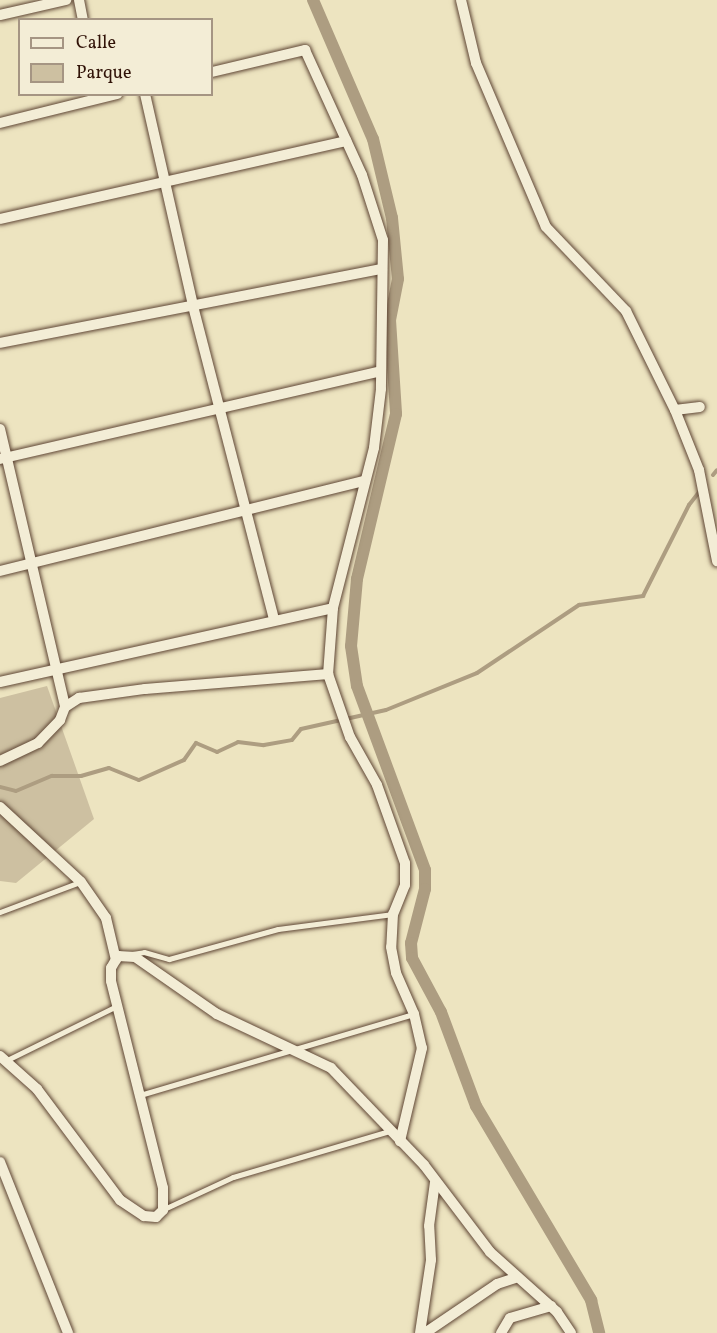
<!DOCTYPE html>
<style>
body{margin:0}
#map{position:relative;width:717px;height:1333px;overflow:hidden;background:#ede4c0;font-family:Vollkorn,serif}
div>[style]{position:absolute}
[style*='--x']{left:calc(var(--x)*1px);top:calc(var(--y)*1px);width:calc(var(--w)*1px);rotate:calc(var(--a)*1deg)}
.green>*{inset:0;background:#cdc0a1}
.stream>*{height:4px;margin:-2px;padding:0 2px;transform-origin:2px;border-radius:2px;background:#ad9d81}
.canal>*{height:12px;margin:-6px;padding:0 6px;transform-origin:6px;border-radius:6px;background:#ad9d81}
.roads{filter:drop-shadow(0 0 2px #5f4635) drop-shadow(0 0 2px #5f4635)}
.lane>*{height:5px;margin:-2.5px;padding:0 2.5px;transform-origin:2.5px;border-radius:2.5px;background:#f3edd6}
.street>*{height:10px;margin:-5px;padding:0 5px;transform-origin:5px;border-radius:5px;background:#f3edd6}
span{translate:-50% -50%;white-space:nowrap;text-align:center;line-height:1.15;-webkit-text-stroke:6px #f3edd6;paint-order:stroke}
.legend{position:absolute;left:18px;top:18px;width:195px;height:78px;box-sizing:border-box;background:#f3edd6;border:2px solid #a59583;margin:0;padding:8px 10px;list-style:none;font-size:18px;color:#301207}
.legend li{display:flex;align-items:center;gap:12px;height:30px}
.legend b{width:30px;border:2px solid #a59583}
</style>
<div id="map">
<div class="green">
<i style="clip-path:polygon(47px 686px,94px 819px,16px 883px,0 881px,0 698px)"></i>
</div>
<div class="stream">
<i style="--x:713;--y:475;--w:6;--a:-51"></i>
<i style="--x:0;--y:787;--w:16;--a:14"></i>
<i style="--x:16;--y:791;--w:39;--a:-23"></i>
<i style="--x:52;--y:776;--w:29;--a:0"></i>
<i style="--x:81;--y:776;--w:29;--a:-16"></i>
<i style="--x:109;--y:768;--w:32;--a:22"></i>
<i style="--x:139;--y:780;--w:49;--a:-24"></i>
<i style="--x:184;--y:760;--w:21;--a:-55"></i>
<i style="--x:196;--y:743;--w:23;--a:23"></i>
<i style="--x:217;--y:752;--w:23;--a:-25"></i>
<i style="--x:238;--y:742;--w:26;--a:7"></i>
<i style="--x:264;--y:745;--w:28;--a:-10"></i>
<i style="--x:292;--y:740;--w:14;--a:-51"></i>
<i style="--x:301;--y:729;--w:87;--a:-12.6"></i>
<i style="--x:386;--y:710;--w:98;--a:-22.1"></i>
<i style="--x:477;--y:673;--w:123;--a:-33.7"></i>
<i style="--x:579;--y:605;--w:65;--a:-8"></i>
<i style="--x:643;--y:596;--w:102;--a:-63.2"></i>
<i style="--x:689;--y:505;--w:18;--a:-52"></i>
</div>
<div class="canal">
<i style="--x:313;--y:0;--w:151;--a:66.7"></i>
<i style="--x:373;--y:139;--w:81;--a:76.5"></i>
<i style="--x:392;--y:218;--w:61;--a:84.4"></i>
<i style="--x:398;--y:279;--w:42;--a:101"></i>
<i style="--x:390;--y:320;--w:94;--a:86.3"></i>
<i style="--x:396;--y:414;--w:170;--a:103.3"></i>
<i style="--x:357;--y:579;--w:67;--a:95.1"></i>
<i style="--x:351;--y:646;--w:40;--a:81.5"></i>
<i style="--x:357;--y:686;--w:196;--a:69.7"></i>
<i style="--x:425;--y:870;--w:19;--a:90"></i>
<i style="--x:425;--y:889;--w:56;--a:104.5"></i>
<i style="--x:411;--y:943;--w:15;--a:86"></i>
<i style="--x:412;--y:958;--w:61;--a:61.8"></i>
<i style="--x:441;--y:1012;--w:100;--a:69.6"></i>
<i style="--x:476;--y:1106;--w:226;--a:59.3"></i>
<i style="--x:591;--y:1300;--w:34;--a:76"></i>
</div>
<div class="roads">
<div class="lane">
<i style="--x:0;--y:912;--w:85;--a:-20.6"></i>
<i style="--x:132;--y:954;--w:12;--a:-9"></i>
<i style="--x:144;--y:952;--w:26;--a:16"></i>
<i style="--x:169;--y:959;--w:113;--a:-15.4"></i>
<i style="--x:278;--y:929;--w:116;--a:-7.4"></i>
<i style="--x:5;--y:1061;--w:125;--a:-26.2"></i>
<i style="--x:140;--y:1095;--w:286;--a:-16.5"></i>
<i style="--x:164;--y:1209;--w:76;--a:-24.9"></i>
<i style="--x:233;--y:1177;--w:163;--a:-16.4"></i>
</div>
<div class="street">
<i style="--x:79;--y:0;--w:20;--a:79"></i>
<i style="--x:461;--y:0;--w:65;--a:76.6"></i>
<i style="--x:476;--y:63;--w:178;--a:66.9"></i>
<i style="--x:546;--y:227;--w:116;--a:46.4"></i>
<i style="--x:626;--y:311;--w:110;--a:63.7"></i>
<i style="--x:675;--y:410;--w:65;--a:68.2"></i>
<i style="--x:699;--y:470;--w:93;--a:78.8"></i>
<i style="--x:0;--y:15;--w:68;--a:-12.8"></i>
<i style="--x:212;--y:72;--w:96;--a:-13.3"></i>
<i style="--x:305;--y:50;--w:137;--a:65.5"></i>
<i style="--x:362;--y:175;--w:68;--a:72.1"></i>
<i style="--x:383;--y:240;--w:149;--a:90.8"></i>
<i style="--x:381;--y:389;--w:59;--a:96.8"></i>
<i style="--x:374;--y:448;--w:165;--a:104.4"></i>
<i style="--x:333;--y:608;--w:66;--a:94.3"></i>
<i style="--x:328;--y:674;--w:67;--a:70.8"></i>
<i style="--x:350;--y:737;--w:55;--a:60.6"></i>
<i style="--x:377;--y:785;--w:83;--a:70.3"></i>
<i style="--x:405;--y:863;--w:22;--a:90"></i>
<i style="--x:405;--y:885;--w:31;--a:112"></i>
<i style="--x:393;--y:914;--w:33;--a:93"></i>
<i style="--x:391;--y:947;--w:26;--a:79"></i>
<i style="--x:396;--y:973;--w:45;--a:66.3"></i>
<i style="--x:414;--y:1014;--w:35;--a:77"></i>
<i style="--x:422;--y:1048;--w:96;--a:103.3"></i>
<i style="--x:145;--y:94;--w:217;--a:77.2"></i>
<i style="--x:193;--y:306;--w:323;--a:75.5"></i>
<i style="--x:0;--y:123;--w:121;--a:-13.9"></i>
<i style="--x:0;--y:219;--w:355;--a:-12.7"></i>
<i style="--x:0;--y:343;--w:389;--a:-11"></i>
<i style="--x:675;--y:410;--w:25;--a:-7"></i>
<i style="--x:0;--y:429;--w:285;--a:76.8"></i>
<i style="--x:65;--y:707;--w:17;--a:-33"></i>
<i style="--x:79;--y:698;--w:67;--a:-7.8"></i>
<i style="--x:145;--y:689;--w:184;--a:-4.7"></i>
<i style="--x:0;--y:459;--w:391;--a:-13"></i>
<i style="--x:0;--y:571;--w:375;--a:-13.9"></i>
<i style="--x:0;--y:682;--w:341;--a:-12.5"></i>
<i style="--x:0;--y:761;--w:42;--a:-25.3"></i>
<i style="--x:38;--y:743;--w:32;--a:-46"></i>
<i style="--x:60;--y:720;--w:14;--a:-69"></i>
<i style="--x:0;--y:807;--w:110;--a:42.8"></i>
<i style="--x:81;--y:882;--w:44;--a:55.2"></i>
<i style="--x:106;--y:918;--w:43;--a:76.6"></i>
<i style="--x:0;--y:1056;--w:50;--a:41.7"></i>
<i style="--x:37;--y:1089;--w:139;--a:53.2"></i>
<i style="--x:120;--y:1200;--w:29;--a:34"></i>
<i style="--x:144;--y:1216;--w:12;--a:5"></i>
<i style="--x:156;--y:1217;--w:10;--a:-45"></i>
<i style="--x:163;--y:1210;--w:22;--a:-90"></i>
<i style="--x:163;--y:1188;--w:213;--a:-104.1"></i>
<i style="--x:111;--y:981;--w:13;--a:-90"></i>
<i style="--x:111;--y:968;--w:14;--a:-60"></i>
<i style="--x:118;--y:956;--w:17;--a:3"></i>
<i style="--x:135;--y:957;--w:100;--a:34.8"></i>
<i style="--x:217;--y:1014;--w:126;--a:25.3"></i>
<i style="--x:331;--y:1068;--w:134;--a:46.2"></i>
<i style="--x:424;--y:1165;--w:109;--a:52.8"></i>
<i style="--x:490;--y:1252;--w:90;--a:41.8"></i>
<i style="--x:557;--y:1312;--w:25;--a:56"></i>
<i style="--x:0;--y:1162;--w:184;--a:68.3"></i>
<i style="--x:420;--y:1333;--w:74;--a:-81.4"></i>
<i style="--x:431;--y:1260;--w:34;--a:-93"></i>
<i style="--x:429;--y:1226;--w:44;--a:-82.2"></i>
<i style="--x:425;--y:1333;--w:87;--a:-34.2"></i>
<i style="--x:497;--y:1284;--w:20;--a:-18"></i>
<i style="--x:501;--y:1333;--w:17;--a:-59"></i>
<i style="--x:510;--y:1318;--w:43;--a:-16.3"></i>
</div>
</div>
<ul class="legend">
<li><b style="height:8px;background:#f3edd6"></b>Calle</li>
<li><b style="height:16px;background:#cdc0a1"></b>Parque</li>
</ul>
</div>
